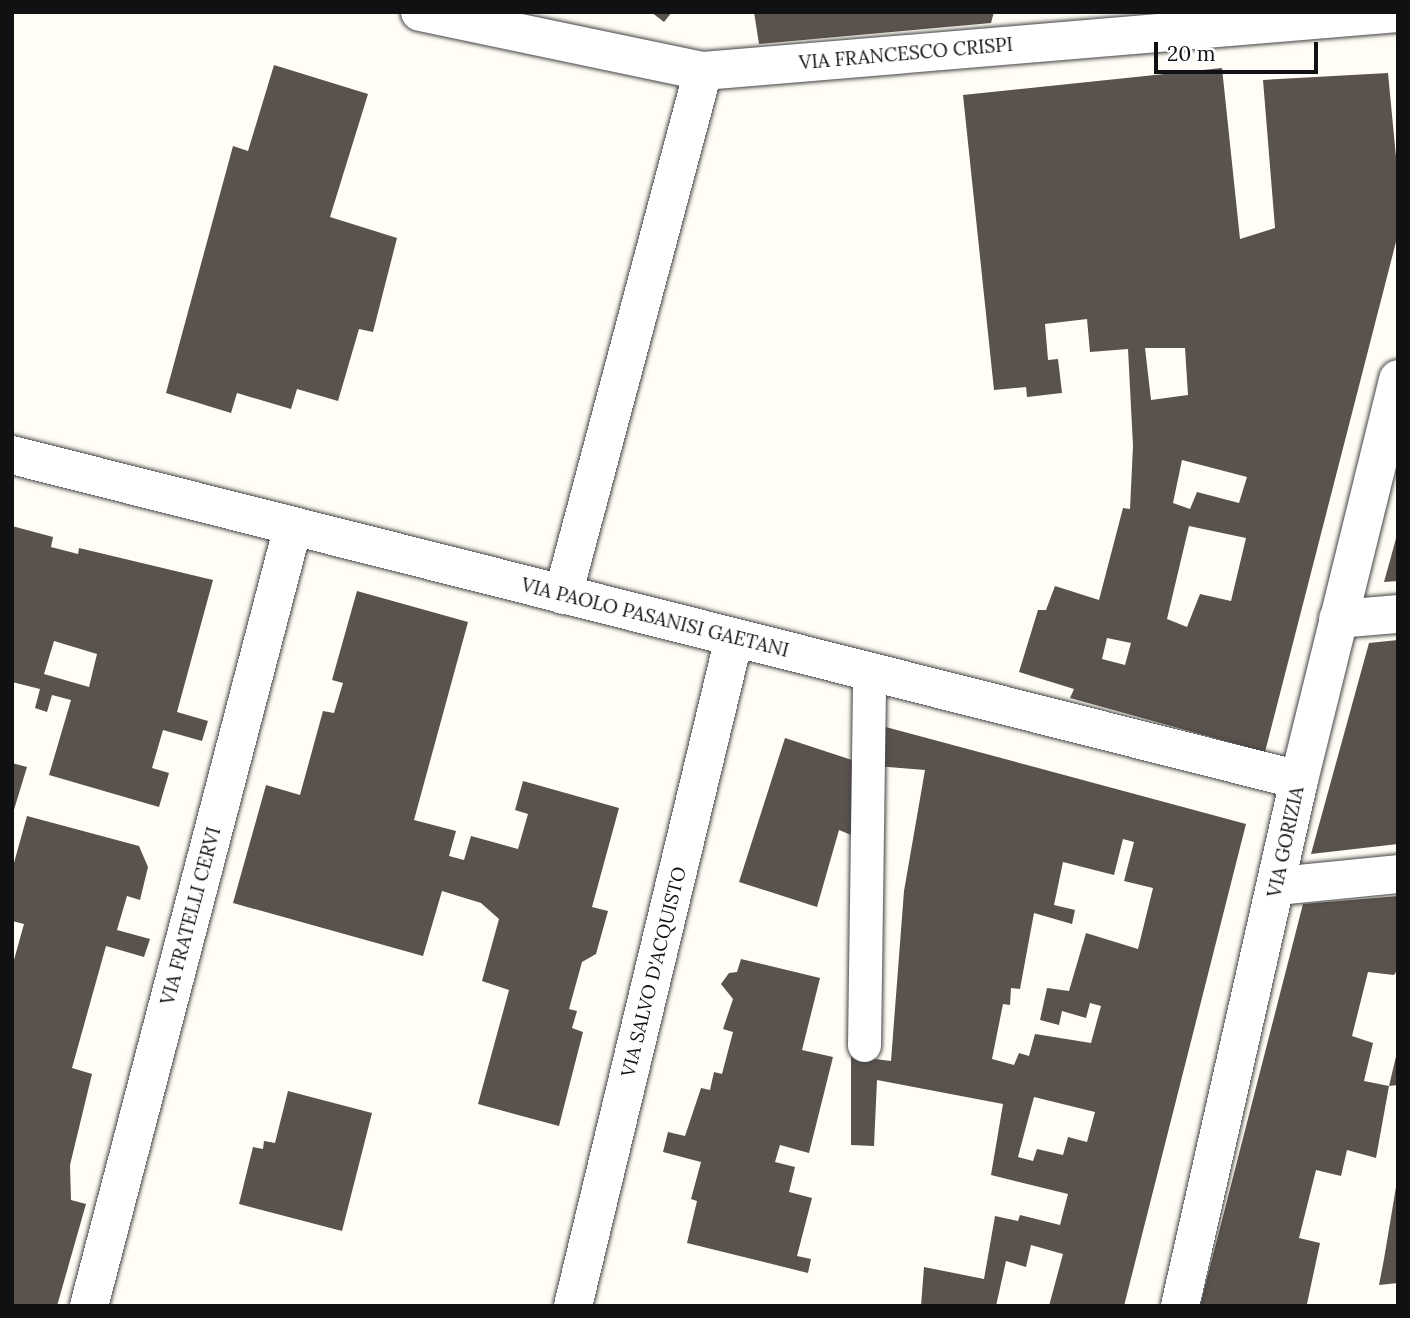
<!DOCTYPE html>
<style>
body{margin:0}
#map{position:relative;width:1410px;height:1318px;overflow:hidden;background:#fffdf5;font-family:Lora,serif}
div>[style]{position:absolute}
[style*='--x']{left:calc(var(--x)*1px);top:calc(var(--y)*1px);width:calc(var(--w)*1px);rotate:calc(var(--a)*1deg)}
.building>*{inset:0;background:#5a524d}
.roads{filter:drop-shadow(0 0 2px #444) drop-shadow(0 0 2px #444)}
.service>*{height:33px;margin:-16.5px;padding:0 16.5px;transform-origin:16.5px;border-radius:16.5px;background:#fff}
.minor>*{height:38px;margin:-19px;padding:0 19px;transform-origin:19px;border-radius:19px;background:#fff}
span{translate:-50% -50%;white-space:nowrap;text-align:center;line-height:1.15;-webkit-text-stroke:7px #fff;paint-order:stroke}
.street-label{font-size:19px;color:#111}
.frame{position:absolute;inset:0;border:14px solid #111;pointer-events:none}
.scale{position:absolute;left:1154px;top:42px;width:164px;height:32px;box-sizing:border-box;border:4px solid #111;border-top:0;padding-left:9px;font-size:21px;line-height:24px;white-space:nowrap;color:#111;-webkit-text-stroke:5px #fff;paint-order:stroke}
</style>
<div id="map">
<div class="building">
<i style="clip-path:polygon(651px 12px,672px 12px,664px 22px)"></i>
<i style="clip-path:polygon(754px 12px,994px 12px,991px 23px,759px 44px)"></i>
<i style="clip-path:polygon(274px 65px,368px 94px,330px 217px,397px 238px,373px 332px,359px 329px,338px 401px,297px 389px,291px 409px,237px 393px,231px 413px,166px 393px,233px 146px,248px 151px)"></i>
<i style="clip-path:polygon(evenodd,1222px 68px,1240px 239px,1275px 228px,1263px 80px,1388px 73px,1398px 178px,1398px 234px,1265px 752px,1070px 698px,1074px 689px,1019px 672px,1038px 610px,1046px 610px,1055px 586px,1099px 600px,1123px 508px,1130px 509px,1133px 446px,1128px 349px,1090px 352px,1087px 319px,1045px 324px,1048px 360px,1058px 359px,1062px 393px,1027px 397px,1026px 387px,994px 390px,963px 95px,1222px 68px,1145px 348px,1185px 348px,1188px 395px,1151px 400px,1145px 348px,1222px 68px,1182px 460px,1247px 477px,1239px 503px,1197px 492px,1190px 509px,1173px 503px,1182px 460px,1222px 68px,1189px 526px,1246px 538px,1231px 601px,1200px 594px,1187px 627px,1167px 619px,1189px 526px,1222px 68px,1107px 638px,1131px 643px,1125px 665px,1102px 659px,1107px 638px)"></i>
<i style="clip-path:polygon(evenodd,12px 526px,53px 537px,51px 547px,78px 554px,79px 548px,213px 580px,177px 712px,208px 721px,202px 741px,163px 730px,152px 768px,169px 773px,159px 807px,49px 775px,71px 700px,52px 695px,47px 712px,35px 708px,40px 689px,12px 682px,12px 526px,54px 641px,97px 654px,89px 687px,44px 674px,54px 641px)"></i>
<i style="clip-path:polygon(1397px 535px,1398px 581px,1384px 582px)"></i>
<i style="clip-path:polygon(357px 591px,468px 622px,414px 820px,456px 831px,449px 856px,464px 860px,471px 836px,518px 849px,528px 814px,515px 810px,523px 781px,619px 808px,592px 907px,608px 911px,596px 954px,582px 962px,569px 1009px,577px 1011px,572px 1028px,583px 1032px,559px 1126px,478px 1104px,509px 990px,482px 981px,499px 919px,481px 903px,442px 891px,423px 956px,233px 903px,266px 785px,300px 795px,323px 711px,334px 713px,343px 683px,332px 680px)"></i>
<i style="clip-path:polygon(1398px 640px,1398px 844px,1311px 854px,1369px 643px)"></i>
<i style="clip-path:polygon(evenodd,882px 726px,1246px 824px,1124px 1306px,1049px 1306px,1063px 1254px,1031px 1245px,1026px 1267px,1006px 1261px,996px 1306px,921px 1306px,924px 1267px,984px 1279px,995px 1216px,1018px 1221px,1020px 1215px,1060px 1225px,1068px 1194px,991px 1175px,1003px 1104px,877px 1080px,874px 1146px,851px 1145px,851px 1056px,891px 1061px,904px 891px,925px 770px,876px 766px,882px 726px,1123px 839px,1134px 842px,1124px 881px,1153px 888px,1138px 949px,1086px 933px,1069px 991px,1047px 988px,1040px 1020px,1059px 1025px,1062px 1011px,1086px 1018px,1090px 1003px,1101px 1006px,1091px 1043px,1035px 1034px,1029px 1056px,1019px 1053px,1014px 1065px,992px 1059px,1003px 1004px,1010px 1005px,1011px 988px,1020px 989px,1034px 913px,1072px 924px,1075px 910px,1054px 905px,1063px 862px,1114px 875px,1123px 839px,882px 726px,1034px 1097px,1095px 1112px,1087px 1142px,1068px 1137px,1063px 1155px,1037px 1149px,1033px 1161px,1018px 1157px,1034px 1097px)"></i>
<i style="clip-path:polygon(785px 738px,858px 762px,856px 837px,839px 830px,817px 907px,739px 882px)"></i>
<i style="clip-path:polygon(12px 763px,27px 767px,13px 813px,12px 813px)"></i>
<i style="clip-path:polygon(27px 816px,139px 846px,148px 867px,140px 900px,127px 896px,117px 930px,150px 939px,144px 957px,106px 946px,72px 1068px,92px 1074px,70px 1165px,71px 1200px,86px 1204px,57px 1306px,12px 1306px,12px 967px,24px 924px,12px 921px,12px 870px)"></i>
<i style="clip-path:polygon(1398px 896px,1398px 969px,1394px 975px,1368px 972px,1352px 1036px,1373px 1043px,1364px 1081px,1389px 1086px,1398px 1048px,1398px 1085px,1389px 1086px,1376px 1158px,1347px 1150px,1341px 1176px,1316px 1170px,1299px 1238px,1320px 1243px,1307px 1304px,1200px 1306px,1303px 904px)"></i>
<i style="clip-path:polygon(741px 959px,820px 978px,802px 1050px,833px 1057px,809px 1153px,780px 1145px,775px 1162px,795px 1167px,789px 1192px,812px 1198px,797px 1256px,811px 1259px,808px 1273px,687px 1243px,697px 1201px,691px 1199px,701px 1162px,663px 1152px,668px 1132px,685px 1136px,701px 1088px,710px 1090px,714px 1072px,722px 1074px,733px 1032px,723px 1029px,733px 999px,721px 984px,729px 973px,737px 972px)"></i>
<i style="clip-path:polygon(288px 1091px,372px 1113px,342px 1231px,239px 1204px,253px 1147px,263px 1149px,264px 1141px,275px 1143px)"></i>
<i style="clip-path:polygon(1396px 1187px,1398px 1283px,1379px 1285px,1384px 1259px)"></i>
</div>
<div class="roads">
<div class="service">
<i style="--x:864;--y:1045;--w:373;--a:-89.2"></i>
</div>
<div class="minor">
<i style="--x:420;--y:12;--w:289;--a:11.8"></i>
<i style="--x:703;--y:71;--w:697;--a:-4.77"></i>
<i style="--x:12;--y:455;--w:1327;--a:14.17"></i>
<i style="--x:563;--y:595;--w:542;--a:-75.04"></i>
<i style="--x:1338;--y:619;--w:60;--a:-4.8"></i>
<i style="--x:1278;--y:886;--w:121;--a:-5.7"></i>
<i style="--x:89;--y:1306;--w:806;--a:-75.34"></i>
<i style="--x:573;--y:1306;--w:687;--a:-76.45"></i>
<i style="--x:1180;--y:1306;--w:539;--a:-77.25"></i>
<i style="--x:1299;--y:780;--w:413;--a:-76.1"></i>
</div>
</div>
<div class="street-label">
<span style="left:906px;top:54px;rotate:-5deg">VIA FRANCESCO CRISPI</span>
<span style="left:655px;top:618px;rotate:14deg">VIA PAOLO PASANISI GAETANI</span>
<span style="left:1286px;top:842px;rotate:-78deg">VIA GORIZIA</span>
<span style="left:191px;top:916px;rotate:-75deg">VIA FRATELLI CERVI</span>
<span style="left:654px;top:972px;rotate:-76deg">VIA SALVO D'ACQUISTO</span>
</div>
<div class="frame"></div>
<div class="scale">20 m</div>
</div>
